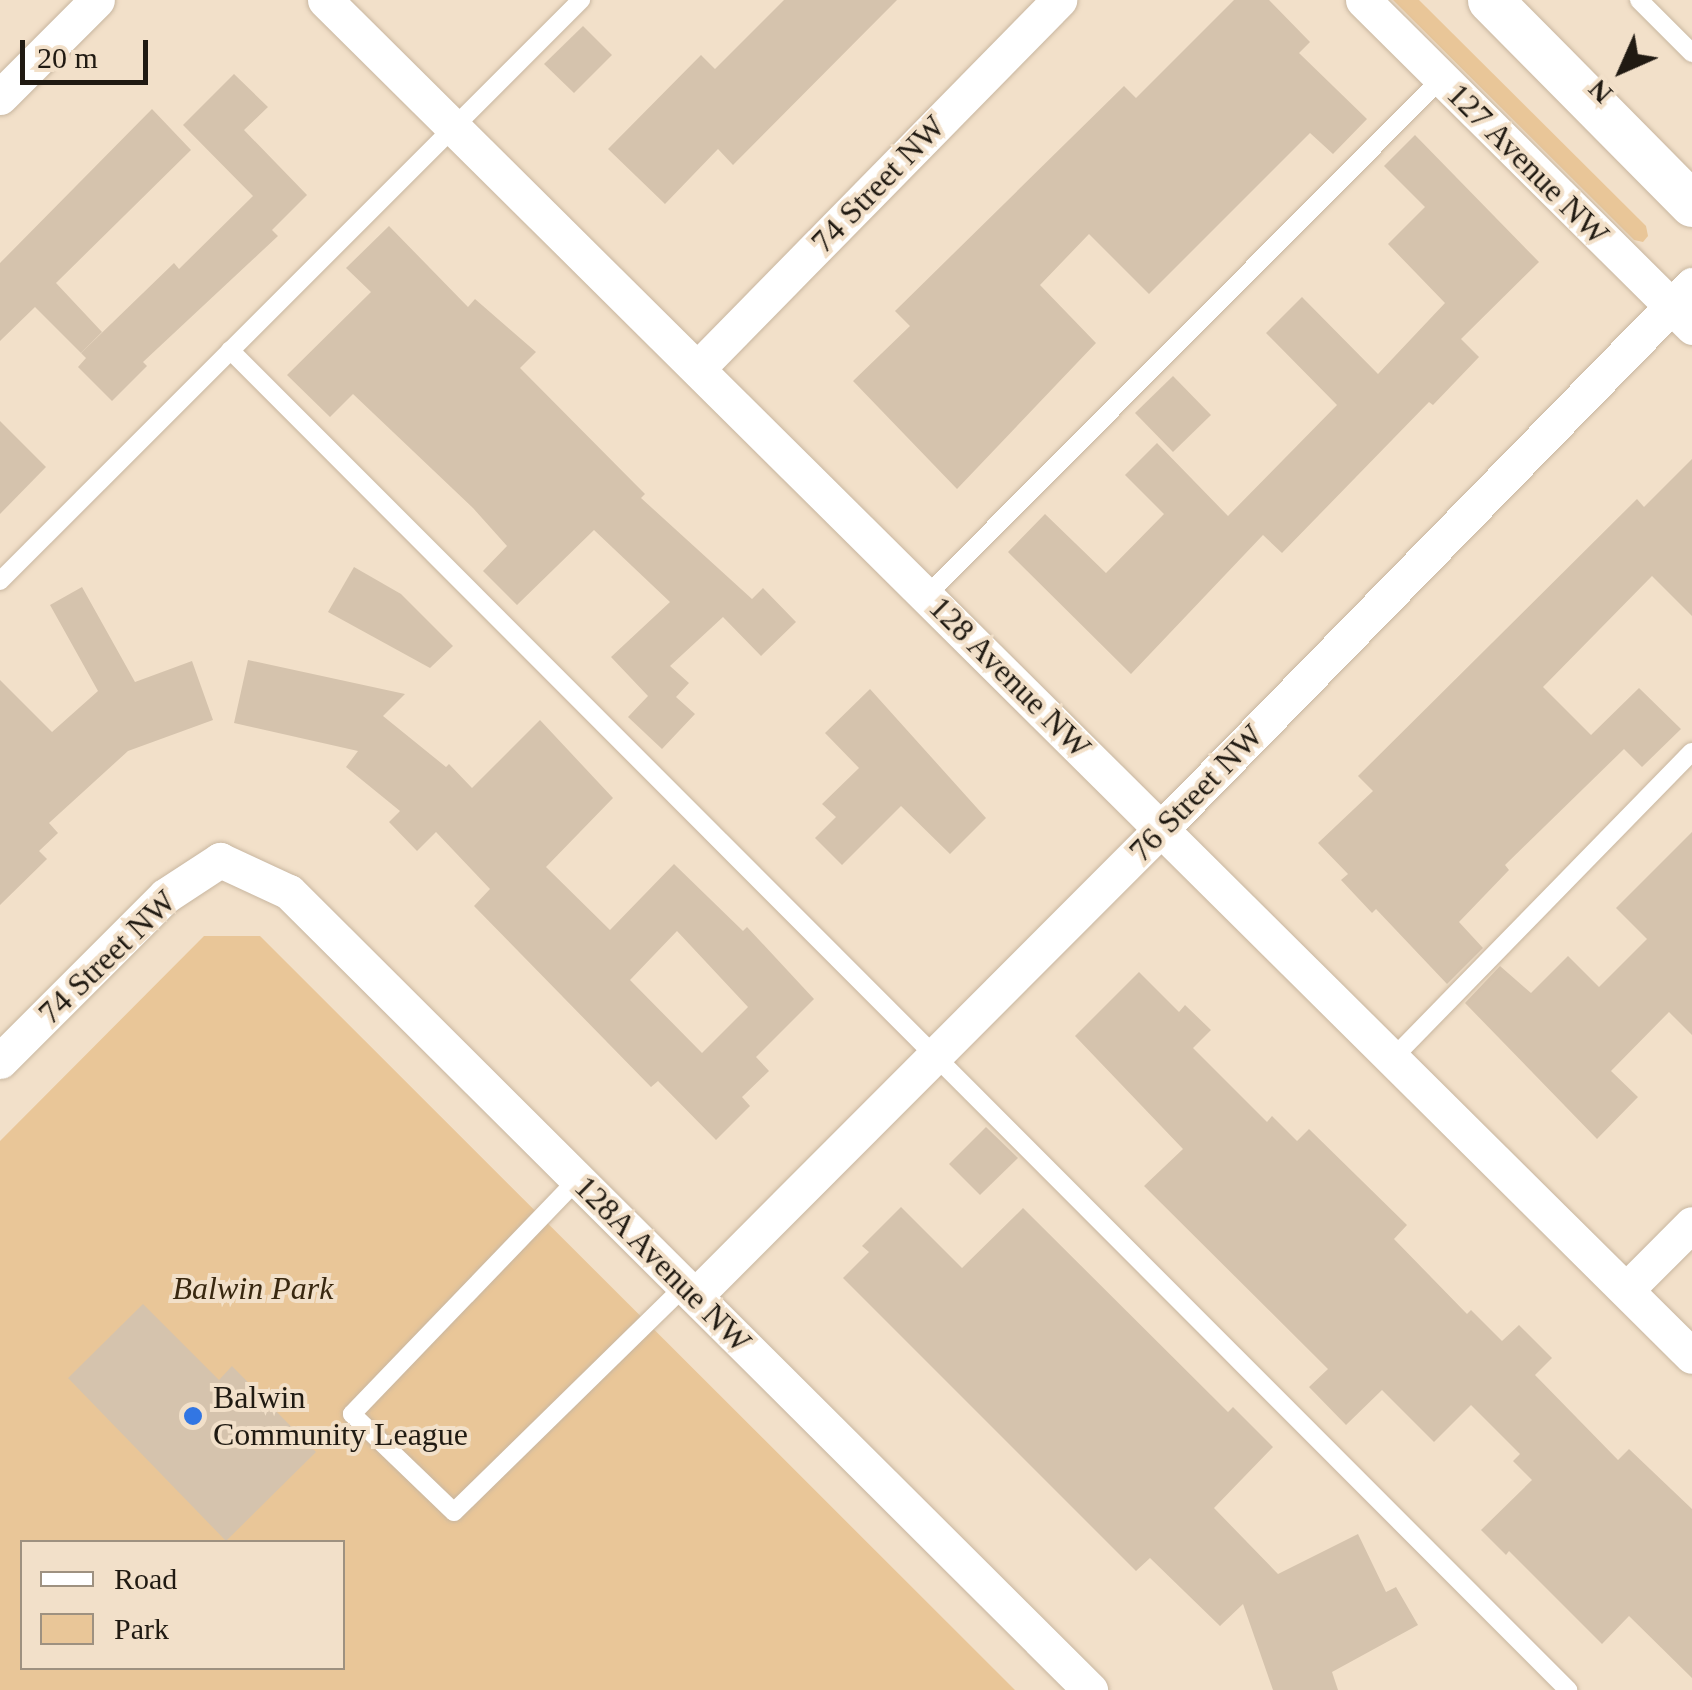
<!DOCTYPE html>
<style>
body{margin:0}
#map{position:relative;width:1692px;height:1690px;overflow:hidden;background:#f2e0c9;font-family:"Times New Roman",serif}
div>[style]{position:absolute}
[style*='--x']{left:calc(var(--x)*1px);top:calc(var(--y)*1px);width:calc(var(--w)*1px);rotate:calc(var(--a)*1deg)}
.green>*{inset:0;background:#e9c698}
.building>*{inset:0;background:#d5c3ad}
.roads{filter:drop-shadow(0 0 2px #c8b6a0) drop-shadow(0 0 2px #c8b6a0)}
.service>*{height:18px;margin:-9px;padding:0 9px;transform-origin:9px;border-radius:9px;background:#fff}
.minor>*{height:35px;margin:-17.5px;padding:0 17.5px;transform-origin:17.5px;border-radius:17.5px;background:#fff}
.tertiary>*{height:45px;margin:-22.5px;padding:0 22.5px;transform-origin:22.5px;border-radius:22.5px;background:#fff}
.dots>*{width:28px;height:28px;translate:-50% -50%;box-sizing:border-box;border:5px solid #f2e0c9;border-radius:50%}
span{translate:-50% -50%;white-space:nowrap;text-align:center;line-height:1.15;-webkit-text-stroke:8px #f2e0c9;paint-order:stroke}
.street-label{font-size:32px;color:#201a12}
.park-label{font-size:32px;color:#392810;font-style:italic}
.poi-label{font-size:32px;color:#201a12}
.left{translate:0 -50%;text-align:left}
.legend{position:absolute;left:20px;top:1540px;width:325px;height:130px;box-sizing:border-box;background:#f2e0c9;border:2px solid #9e9180;margin:0;padding:12px 18px;list-style:none;font-size:30px;color:#201a12}
.legend li{display:flex;align-items:center;gap:20px;height:50px}
.legend b{width:50px;border:2px solid #9e9180}
.north{position:absolute;left:1572px;top:20px;width:100px;height:100px;-webkit-text-stroke:8px #f2e0c9;paint-order:stroke;rotate:225deg;font-size:28px;font-weight:700;line-height:40px;text-align:center;color:#201a12}
.north::after{content:'';display:block;margin:auto;width:35px;height:45px;background:#201a12;clip-path:polygon(50% 0,100% 100%,50% 72%,0 100%)}
.scale{position:absolute;left:20px;top:40px;width:128px;height:45px;box-sizing:border-box;border:5px solid #201a12;border-top:0;padding-left:12px;font-size:30px;line-height:35px;white-space:nowrap;color:#201a12;-webkit-text-stroke:8px #f2e0c9;paint-order:stroke}
</style>
<div id="map">
<div class="green">
<i style="clip-path:polygon(1393px 0,1419px 0,1646px 226px,1648px 236px,1643px 242px,1634px 240px)"></i>
<i style="clip-path:polygon(evenodd,204px 936px,260px 936px,1015px 1690px,0 1690px,0 1141px,204px 936px,22px 1542px,342px 1542px,342px 1668px,22px 1668px,22px 1542px)"></i>
</div>
<div class="building">
<i style="clip-path:polygon(784px 0,897px 0,733px 165px,718px 149px,665px 204px,608px 149px,701px 55px,715px 69px)"></i>
<i style="clip-path:polygon(1234px 0,1269px 0,1310px 42px,1299px 53px,1367px 119px,1333px 154px,1310px 133px,1149px 294px,1089px 234px,1040px 285px,1096px 343px,957px 489px,853px 381px,910px 326px,895px 311px,1124px 86px,1136px 98px)"></i>
<i style="clip-path:polygon(583px 26px,612px 55px,574px 93px,544px 64px)"></i>
<i style="clip-path:polygon(234px 74px,268px 107px,244px 130px,307px 195px,272px 230px,278px 236px,143px 362px,147px 366px,112px 401px,78px 367px,86px 358px,81px 353px,174px 263px,179px 269px,253px 196px,183px 125px)"></i>
<i style="clip-path:polygon(152px 109px,191px 150px,56px 283px,102px 332px,81px 353px,35px 307px,0 341px,0 263px)"></i>
<i style="clip-path:polygon(1415px 135px,1539px 262px,1461px 339px,1479px 357px,1433px 405px,1429px 402px,1282px 553px,1263px 535px,1131px 674px,1008px 552px,1045px 514px,1106px 573px,1164px 514px,1125px 475px,1157px 443px,1228px 516px,1337px 405px,1266px 333px,1302px 297px,1378px 374px,1445px 303px,1388px 244px,1425px 207px,1384px 166px)"></i>
<i style="clip-path:polygon(389px 226px,468px 307px,475px 299px,536px 352px,520px 368px,645px 494px,641px 498px,752px 599px,763px 588px,796px 622px,761px 656px,723px 617px,670px 666px,689px 683px,676px 697px,695px 714px,662px 749px,628px 717px,648px 696px,611px 657px,670px 602px,594px 530px,517px 605px,483px 571px,507px 546px,473px 508px,353px 394px,330px 417px,287px 375px,371px 292px,346px 268px)"></i>
<i style="clip-path:polygon(1173px 376px,1211px 415px,1173px 452px,1135px 413px)"></i>
<i style="clip-path:polygon(0 421px,46px 467px,0 514px)"></i>
<i style="clip-path:polygon(1692px 459px,1692px 616px,1652px 576px,1543px 687px,1591px 735px,1639px 688px,1681px 729px,1642px 767px,1624px 749px,1505px 865px,1509px 870px,1459px 922px,1483px 948px,1447px 984px,1376px 909px,1372px 913px,1341px 880px,1348px 874px,1318px 843px,1373px 791px,1358px 776px,1637px 499px,1644px 507px)"></i>
<i style="clip-path:polygon(354px 567px,401px 594px,453px 646px,430px 668px,328px 612px)"></i>
<i style="clip-path:polygon(82px 587px,135px 682px,192px 661px,213px 720px,128px 751px,49px 823px,58px 833px,39px 851px,47px 859px,0 905px,0 680px,52px 732px,98px 691px,50px 605px)"></i>
<i style="clip-path:polygon(evenodd,248px 660px,405px 694px,383px 716px,446px 767px,449px 764px,472px 788px,540px 720px,613px 798px,546px 867px,610px 930px,674px 864px,743px 931px,747px 927px,814px 999px,756px 1057px,769px 1071px,742px 1097px,750px 1106px,716px 1140px,658px 1081px,651px 1087px,474px 906px,490px 889px,436px 832px,417px 851px,389px 822px,400px 811px,346px 767px,358px 751px,234px 723px,248px 660px,677px 931px,748px 1007px,702px 1053px,630px 980px,677px 931px)"></i>
<i style="clip-path:polygon(870px 689px,986px 818px,950px 854px,901px 806px,842px 865px,815px 838px,836px 817px,822px 804px,859px 768px,825px 733px)"></i>
<i style="clip-path:polygon(1692px 832px,1692px 1035px,1669px 1012px,1611px 1071px,1638px 1097px,1597px 1139px,1465px 1003px,1500px 966px,1531px 993px,1568px 956px,1599px 987px,1647px 939px,1616px 908px)"></i>
<i style="clip-path:polygon(1139px 972px,1179px 1012px,1185px 1005px,1211px 1030px,1193px 1048px,1267px 1122px,1272px 1116px,1297px 1141px,1309px 1129px,1407px 1225px,1394px 1239px,1467px 1314px,1471px 1310px,1502px 1341px,1519px 1325px,1552px 1358px,1535px 1375px,1618px 1460px,1629px 1449px,1692px 1509px,1692px 1678px,1629px 1616px,1602px 1644px,1509px 1551px,1506px 1555px,1481px 1530px,1532px 1480px,1513px 1461px,1520px 1454px,1471px 1405px,1434px 1442px,1382px 1390px,1346px 1425px,1309px 1387px,1328px 1369px,1144px 1186px,1183px 1149px,1075px 1036px)"></i>
<i style="clip-path:polygon(986px 1127px,1018px 1158px,980px 1195px,949px 1164px)"></i>
<i style="clip-path:polygon(901px 1207px,962px 1268px,1023px 1208px,1228px 1412px,1233px 1407px,1273px 1447px,1214px 1508px,1278px 1574px,1358px 1534px,1386px 1592px,1396px 1587px,1418px 1625px,1332px 1672px,1338px 1690px,1273px 1690px,1243px 1604px,1220px 1626px,1150px 1558px,1136px 1571px,843px 1278px,869px 1252px,862px 1246px)"></i>
<i style="clip-path:polygon(143px 1304px,219px 1380px,232px 1366px,316px 1452px,226px 1541px,68px 1378px)"></i>
</div>
<div class="roads">
<div class="service">
<i style="--x:1639;--y:0;--w:75;--a:45"></i>
<i style="--x:230;--y:350;--w:1894;--a:45.04"></i>
<i style="--x:0;--y:581;--w:822;--a:-45"></i>
<i style="--x:927;--y:595;--w:730;--a:-45.11"></i>
<i style="--x:1394;--y:1057;--w:426;--a:-45.7"></i>
<i style="--x:578;--y:1179;--w:326;--a:133.9"></i>
<i style="--x:352;--y:1414;--w:141;--a:43.9"></i>
<i style="--x:454;--y:1512;--w:323;--a:-44.4"></i>
</div>
<div class="minor">
<i style="--x:325;--y:0;--w:1925;--a:44.77"></i>
<i style="--x:1363;--y:0;--w:464;--a:44.8"></i>
<i style="--x:0;--y:97;--w:137;--a:-45"></i>
<i style="--x:698;--y:368;--w:516;--a:-45.55"></i>
<i style="--x:0;--y:1061;--w:233;--a:-45"></i>
<i style="--x:165;--y:896;--w:66;--a:-33.2"></i>
<i style="--x:220;--y:860;--w:76;--a:24.9"></i>
<i style="--x:289;--y:892;--w:1131;--a:44.89"></i>
<i style="--x:1626;--y:1290;--w:93;--a:-45"></i>
<i style="--x:695;--y:1296;--w:661;--a:-45.06"></i>
<i style="--x:1162;--y:828;--w:759;--a:-45.69"></i>
</div>
<div class="tertiary">
<i style="--x:1490;--y:0;--w:287;--a:45.3"></i>
</div>
</div>
<div class="dots">
<i style="left:193px;top:1416px;background:#3276e3"></i>
</div>
<div class="street-label">
<span style="left:1528px;top:164px;rotate:45deg">127 Avenue NW</span>
<span style="left:878px;top:184px;rotate:-46deg">74 Street NW</span>
<span style="left:1010px;top:677px;rotate:45deg">128 Avenue NW</span>
<span style="left:1196px;top:793px;rotate:-46deg">76 Street NW</span>
<span style="left:107px;top:957px;rotate:-44deg">74 Street NW</span>
<span style="left:663px;top:1264px;rotate:45deg">128A Avenue NW</span>
</div>
<div class="park-label">
<span style="left:253px;top:1288px">Balwin Park</span>
</div>
<div class="poi-label">
<span class="left" style="left:213px;top:1416px">Balwin<br>Community League</span>
</div>
<ul class="legend">
<li><b style="height:12px;background:#fff"></b>Road</li>
<li><b style="height:28px;background:#e9c698"></b>Park</li>
</ul>
<div class="north">N</div>
<div class="scale">20 m</div>
</div>
